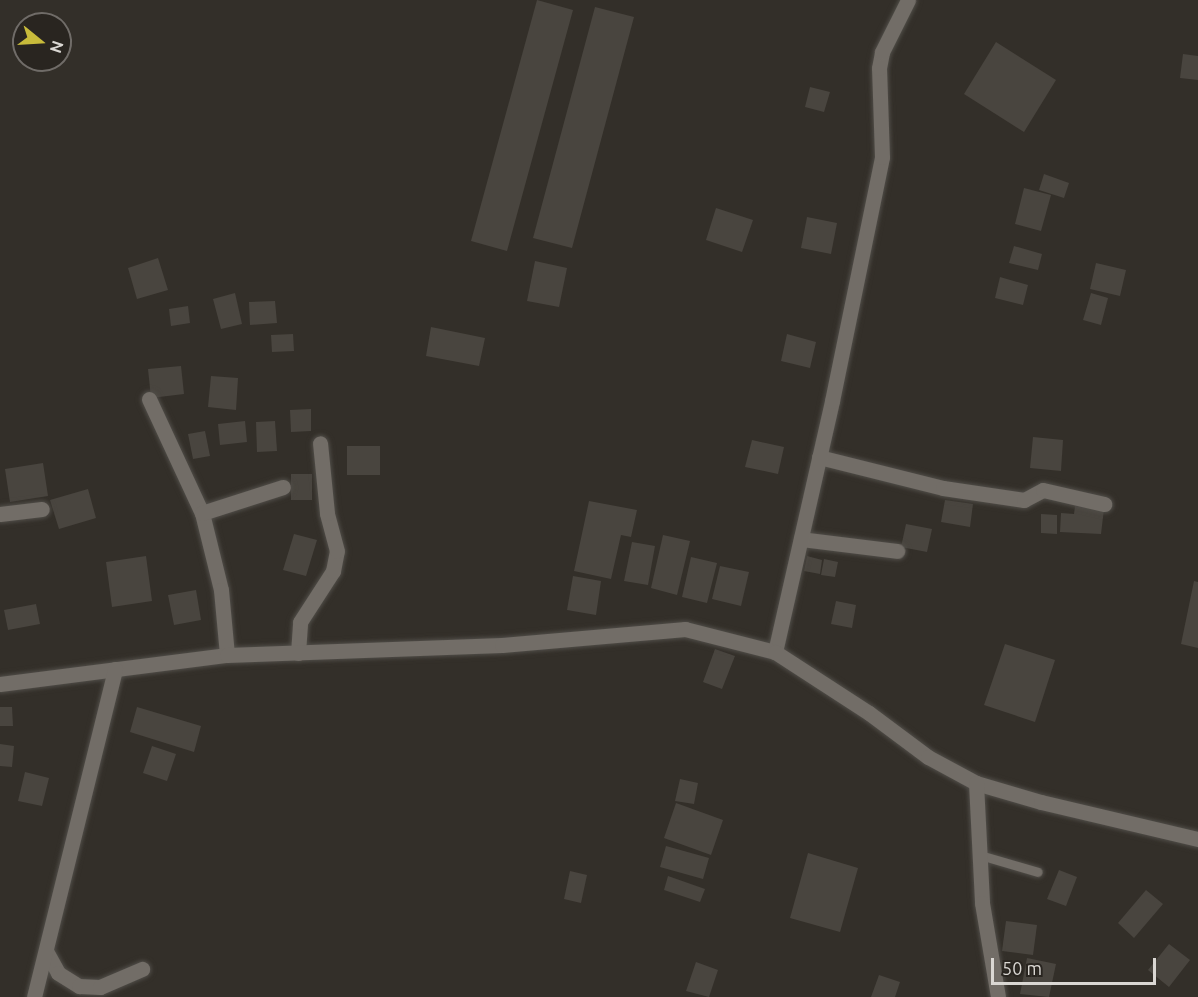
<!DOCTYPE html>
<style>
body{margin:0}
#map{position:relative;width:1198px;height:997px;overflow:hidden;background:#332f29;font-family:Ubuntu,sans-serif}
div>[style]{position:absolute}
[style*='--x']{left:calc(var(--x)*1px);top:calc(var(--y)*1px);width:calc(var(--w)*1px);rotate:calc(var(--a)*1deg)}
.building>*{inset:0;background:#49453f}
.roads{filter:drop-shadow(0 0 2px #504d48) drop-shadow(0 0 2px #504d48)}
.lane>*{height:9px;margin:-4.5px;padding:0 4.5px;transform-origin:4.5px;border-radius:4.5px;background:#726d67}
.street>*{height:15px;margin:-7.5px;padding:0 7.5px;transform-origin:7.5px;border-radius:7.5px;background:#726d67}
span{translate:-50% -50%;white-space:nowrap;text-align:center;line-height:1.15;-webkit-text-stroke:4.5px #292520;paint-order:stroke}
.north{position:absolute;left:12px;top:12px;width:60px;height:60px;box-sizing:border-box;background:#292520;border:2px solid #706c68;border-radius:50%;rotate:108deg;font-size:16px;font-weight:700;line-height:24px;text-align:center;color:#dad7d3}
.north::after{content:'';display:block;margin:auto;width:21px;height:27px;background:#c8bb3b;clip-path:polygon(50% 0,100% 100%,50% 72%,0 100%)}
.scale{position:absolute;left:991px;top:958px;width:165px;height:27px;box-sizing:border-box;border:3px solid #dad7d3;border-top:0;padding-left:8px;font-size:18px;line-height:21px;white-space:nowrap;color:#dad7d3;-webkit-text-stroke:4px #292520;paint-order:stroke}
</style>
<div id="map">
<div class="building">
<i style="clip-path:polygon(537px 0,573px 10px,507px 251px,471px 241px)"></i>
<i style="clip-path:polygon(595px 7px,634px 17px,572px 248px,533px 238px)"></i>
<i style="clip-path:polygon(996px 42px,1056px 80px,1024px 132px,964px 94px)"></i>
<i style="clip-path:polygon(1183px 54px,1198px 56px,1198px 80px,1180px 78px)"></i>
<i style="clip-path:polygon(810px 87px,830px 92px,824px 112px,805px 107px)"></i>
<i style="clip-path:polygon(1044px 174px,1069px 183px,1064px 198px,1039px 190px)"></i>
<i style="clip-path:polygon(1024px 188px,1051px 195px,1041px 231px,1015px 224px)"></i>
<i style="clip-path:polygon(716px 208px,753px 220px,742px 252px,706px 240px)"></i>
<i style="clip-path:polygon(807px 217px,837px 223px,831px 254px,801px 248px)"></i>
<i style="clip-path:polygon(1014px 246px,1042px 254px,1038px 270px,1009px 263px)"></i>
<i style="clip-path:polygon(158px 258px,168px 290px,137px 299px,128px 268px)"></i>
<i style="clip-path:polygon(535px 261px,567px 268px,559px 307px,527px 301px)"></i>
<i style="clip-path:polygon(1096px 263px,1126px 270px,1120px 296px,1090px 289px)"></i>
<i style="clip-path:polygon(1000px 277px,1028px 285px,1023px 305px,995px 298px)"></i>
<i style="clip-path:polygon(235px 293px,242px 324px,221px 329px,213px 299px)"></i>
<i style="clip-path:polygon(1091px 293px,1108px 298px,1101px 325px,1083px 320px)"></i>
<i style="clip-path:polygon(275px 301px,277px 323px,250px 325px,249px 302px)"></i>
<i style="clip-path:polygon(188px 306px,190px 323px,171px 326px,169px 309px)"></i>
<i style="clip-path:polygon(431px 327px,485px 338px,479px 366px,426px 356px)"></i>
<i style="clip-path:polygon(293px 334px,294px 351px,272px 352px,271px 335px)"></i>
<i style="clip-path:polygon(787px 334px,816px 342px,810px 368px,781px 361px)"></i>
<i style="clip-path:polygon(181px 366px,184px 394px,151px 398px,148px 369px)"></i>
<i style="clip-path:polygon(211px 376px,238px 378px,236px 410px,208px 407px)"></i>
<i style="clip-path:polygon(311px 409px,311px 431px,291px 432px,290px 410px)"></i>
<i style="clip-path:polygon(245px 421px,247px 442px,220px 445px,218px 424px)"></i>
<i style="clip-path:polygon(275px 421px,277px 451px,257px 452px,256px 422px)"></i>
<i style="clip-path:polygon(205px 431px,210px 456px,193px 459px,188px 434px)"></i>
<i style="clip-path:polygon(1033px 437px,1063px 440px,1061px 471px,1030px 468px)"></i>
<i style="clip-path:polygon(752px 440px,784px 447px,778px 474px,745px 467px)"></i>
<i style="clip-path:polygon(347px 446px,380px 446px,380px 475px,347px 475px)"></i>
<i style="clip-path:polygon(43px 463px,48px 496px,10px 502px,5px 469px)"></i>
<i style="clip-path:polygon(291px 474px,312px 474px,312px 500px,291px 500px)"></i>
<i style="clip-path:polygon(88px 489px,96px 518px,59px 529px,50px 500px)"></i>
<i style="clip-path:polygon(945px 500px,973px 504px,970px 527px,941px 522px)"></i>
<i style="clip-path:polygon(589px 501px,637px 510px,631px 537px,621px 535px,611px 579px,574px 571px)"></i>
<i style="clip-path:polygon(1075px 506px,1104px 509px,1101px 534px,1060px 532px,1061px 513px,1074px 514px)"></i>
<i style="clip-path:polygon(1041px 514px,1057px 515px,1057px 534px,1041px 533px)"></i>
<i style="clip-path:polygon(906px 524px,932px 529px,927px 552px,901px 547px)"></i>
<i style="clip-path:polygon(294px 534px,317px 540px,306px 576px,283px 570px)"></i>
<i style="clip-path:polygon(663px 535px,690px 541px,677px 595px,651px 588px)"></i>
<i style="clip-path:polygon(632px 542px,655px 546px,648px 585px,624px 581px)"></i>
<i style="clip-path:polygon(146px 556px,152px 601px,112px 607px,106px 562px)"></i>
<i style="clip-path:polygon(807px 556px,822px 560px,820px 574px,804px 571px)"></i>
<i style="clip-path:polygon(691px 557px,717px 563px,707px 603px,682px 597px)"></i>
<i style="clip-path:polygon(824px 559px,838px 562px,835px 577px,821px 575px)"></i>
<i style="clip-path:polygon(720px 566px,749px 572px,741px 606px,712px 599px)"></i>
<i style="clip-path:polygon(573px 576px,601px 581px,596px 615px,567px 610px)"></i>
<i style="clip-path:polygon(1194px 581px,1198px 582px,1198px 648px,1181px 644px)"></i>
<i style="clip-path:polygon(196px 590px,201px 620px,174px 625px,168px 595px)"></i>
<i style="clip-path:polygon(836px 601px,856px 605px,852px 628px,831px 624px)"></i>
<i style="clip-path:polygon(36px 604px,40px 624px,8px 630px,4px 610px)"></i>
<i style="clip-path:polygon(1005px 644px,1055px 660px,1035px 722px,984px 705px)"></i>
<i style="clip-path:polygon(715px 649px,735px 656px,722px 689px,703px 682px)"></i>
<i style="clip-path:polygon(0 707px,12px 707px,13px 726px,0 726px)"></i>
<i style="clip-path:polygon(137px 707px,201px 726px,194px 752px,130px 732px)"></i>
<i style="clip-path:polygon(0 744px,14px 746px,12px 767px,0 766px)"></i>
<i style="clip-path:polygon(152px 746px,176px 754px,167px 781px,143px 773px)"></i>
<i style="clip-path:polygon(25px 772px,49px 778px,42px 806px,18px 801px)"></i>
<i style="clip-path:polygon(680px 779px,698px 783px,694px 804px,675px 801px)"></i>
<i style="clip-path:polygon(676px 803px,723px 820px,711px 855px,664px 838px)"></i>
<i style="clip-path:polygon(666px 846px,709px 858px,703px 879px,660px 867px)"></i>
<i style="clip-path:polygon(808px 853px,858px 868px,840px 932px,790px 918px)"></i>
<i style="clip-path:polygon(1059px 870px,1077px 877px,1066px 906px,1047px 899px)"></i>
<i style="clip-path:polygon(570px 871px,587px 875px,581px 903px,564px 899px)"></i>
<i style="clip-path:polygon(668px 876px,705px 889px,700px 902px,664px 890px)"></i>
<i style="clip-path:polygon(1146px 890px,1163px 904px,1134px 938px,1118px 923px)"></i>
<i style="clip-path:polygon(1006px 921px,1037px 925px,1033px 955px,1002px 951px)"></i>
<i style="clip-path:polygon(1169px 944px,1190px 960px,1169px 987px,1148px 970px)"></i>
<i style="clip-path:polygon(1027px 958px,1056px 964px,1049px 997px,1020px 994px)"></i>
<i style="clip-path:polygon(696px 962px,718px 970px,709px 997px,686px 991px)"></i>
<i style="clip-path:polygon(879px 975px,900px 982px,895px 997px,871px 997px)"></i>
</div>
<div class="roads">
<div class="lane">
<i style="--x:980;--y:855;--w:60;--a:16.3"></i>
</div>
<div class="street">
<i style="--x:149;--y:399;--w:126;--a:65.1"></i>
<i style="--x:202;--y:513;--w:79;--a:76.1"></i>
<i style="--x:221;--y:590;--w:65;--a:84.7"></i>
<i style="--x:819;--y:457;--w:128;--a:14"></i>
<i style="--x:943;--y:488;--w:82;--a:8.4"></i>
<i style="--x:1024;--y:500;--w:21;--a:-28"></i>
<i style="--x:1043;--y:490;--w:63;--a:12.9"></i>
<i style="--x:202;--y:513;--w:85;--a:-17.8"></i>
<i style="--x:0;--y:514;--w:42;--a:-6.8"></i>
<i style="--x:801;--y:539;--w:97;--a:7.1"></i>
<i style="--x:775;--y:652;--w:257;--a:-77.2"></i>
<i style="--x:832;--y:401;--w:249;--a:-78.4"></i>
<i style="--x:882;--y:157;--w:89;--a:-91.9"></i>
<i style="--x:879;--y:68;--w:16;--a:-79"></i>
<i style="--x:882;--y:52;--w:58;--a:-63.4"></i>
<i style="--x:298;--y:653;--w:31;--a:-86"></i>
<i style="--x:300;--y:622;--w:61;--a:-57.1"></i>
<i style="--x:333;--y:571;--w:20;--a:-79"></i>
<i style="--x:337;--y:551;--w:39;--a:-105"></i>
<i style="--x:327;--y:513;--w:70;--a:-95.7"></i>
<i style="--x:0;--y:684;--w:229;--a:-7.3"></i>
<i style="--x:227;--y:655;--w:275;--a:-2.1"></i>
<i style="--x:502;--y:645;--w:184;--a:-5"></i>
<i style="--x:685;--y:629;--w:93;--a:14.3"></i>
<i style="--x:775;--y:652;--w:112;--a:33"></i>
<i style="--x:869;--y:713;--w:74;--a:36.7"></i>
<i style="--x:928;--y:757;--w:55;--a:28.4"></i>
<i style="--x:976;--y:783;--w:68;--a:16.3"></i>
<i style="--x:1041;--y:802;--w:161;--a:13.3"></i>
<i style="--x:976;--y:783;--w:120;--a:87.1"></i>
<i style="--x:982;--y:903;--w:95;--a:80.3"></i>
<i style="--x:46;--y:951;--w:25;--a:61"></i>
<i style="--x:58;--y:973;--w:25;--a:32"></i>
<i style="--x:79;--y:986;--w:21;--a:3"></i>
<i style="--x:100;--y:987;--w:46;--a:-23.2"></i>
<i style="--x:34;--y:997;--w:338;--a:-76.1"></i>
</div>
</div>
<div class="north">N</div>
<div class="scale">50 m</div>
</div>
